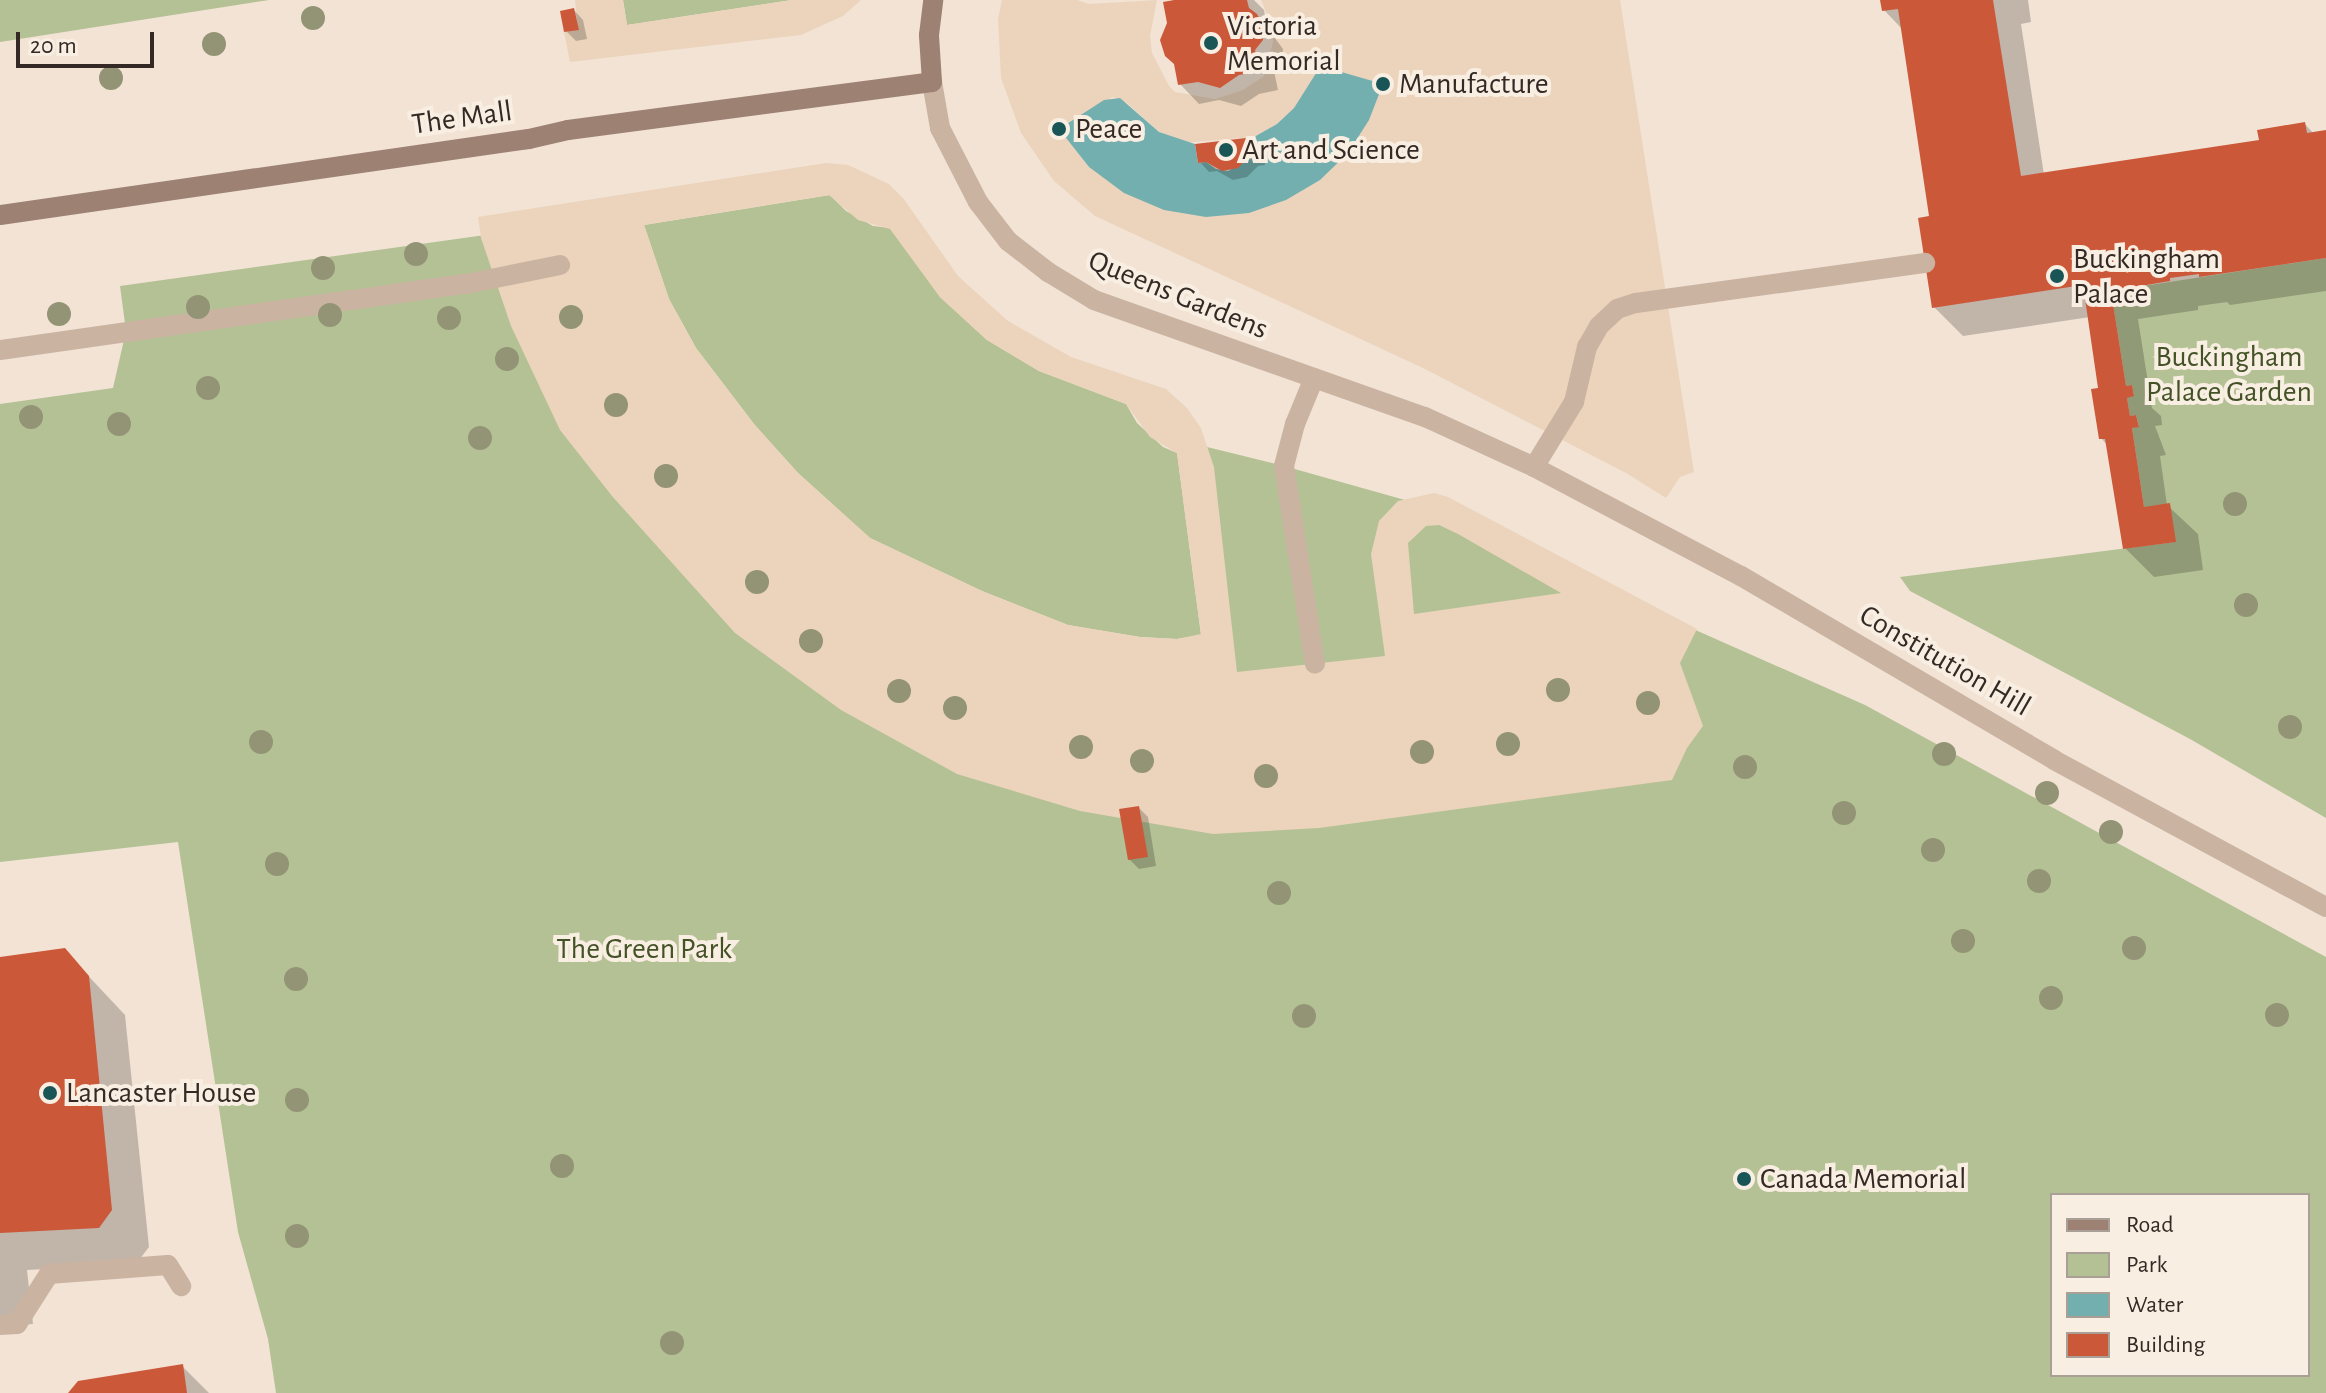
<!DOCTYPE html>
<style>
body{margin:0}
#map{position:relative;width:2326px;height:1393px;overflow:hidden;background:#f2e3d5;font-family:"Alegreya Sans",sans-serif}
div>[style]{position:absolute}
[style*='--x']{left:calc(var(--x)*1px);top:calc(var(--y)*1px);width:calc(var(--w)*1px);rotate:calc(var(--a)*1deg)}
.green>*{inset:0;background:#b4c195}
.plaza>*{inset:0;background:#ebd4bb}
.water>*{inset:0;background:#74afb0}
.shadow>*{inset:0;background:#0003}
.building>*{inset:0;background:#cc583a}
.lane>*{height:20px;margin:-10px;padding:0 10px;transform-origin:10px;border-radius:10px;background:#cab3a1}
.street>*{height:20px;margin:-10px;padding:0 10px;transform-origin:10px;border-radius:10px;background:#cab3a1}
.secondary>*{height:20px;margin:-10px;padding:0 10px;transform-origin:10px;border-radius:10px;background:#9d8173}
.trees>*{width:24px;height:24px;margin:-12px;border-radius:50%;background:#929475}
.dots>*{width:22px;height:22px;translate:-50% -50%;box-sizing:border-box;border:4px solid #f9eee2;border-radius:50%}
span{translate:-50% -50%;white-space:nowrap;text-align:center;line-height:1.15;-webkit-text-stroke:8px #f9eee2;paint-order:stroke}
.poi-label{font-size:30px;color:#342924}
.left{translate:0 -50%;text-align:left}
.street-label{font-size:30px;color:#342924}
.park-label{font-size:30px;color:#445327}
.legend{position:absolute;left:2050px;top:1193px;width:260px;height:184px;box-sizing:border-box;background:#f9eee2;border:2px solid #aa9f96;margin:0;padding:10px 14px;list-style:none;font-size:24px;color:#342924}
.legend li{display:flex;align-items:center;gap:16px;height:40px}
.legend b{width:40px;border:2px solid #aa9f96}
.scale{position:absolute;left:16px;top:32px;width:138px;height:36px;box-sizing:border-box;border:4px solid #342924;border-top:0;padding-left:10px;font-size:24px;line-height:28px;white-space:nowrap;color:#342924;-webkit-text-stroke:6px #f9eee2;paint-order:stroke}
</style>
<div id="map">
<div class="green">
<i style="clip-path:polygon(0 0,269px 0,0 42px)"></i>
<i style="clip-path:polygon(623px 0,792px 0,627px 25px)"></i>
<i style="clip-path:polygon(830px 195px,846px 211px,873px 226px,890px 228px,940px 297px,987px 340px,1039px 371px,1126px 404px,1137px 423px,1163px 447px,1177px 453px,1201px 635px,1177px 639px,1140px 637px,1068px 625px,982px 591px,870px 538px,798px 473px,754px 424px,696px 348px,669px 299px,644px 225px)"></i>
<i style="clip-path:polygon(evenodd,550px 226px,817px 538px,1234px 691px,1207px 447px,1284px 466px,1437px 509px,1517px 551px,1865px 705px,2326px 957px,2326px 1393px,276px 1393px,268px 1339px,238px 1232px,178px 842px,0 862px,0 404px,113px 388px,126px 331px,120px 286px,550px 226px,2052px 1195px,2308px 1195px,2308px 1375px,2052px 1375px,2052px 1195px)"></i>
<i style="clip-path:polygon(2326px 258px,2326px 818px,2190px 739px,1910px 591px,1900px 577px,2175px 542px,2144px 507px,2132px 428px,2139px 426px,2136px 415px,2130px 416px,2127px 398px,2134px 395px,2132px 385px,2126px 386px,2111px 291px)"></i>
</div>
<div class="plaza">
<i style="clip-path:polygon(575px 0,623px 0,627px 25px,792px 0,861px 0,843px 16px,801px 35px,570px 62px,564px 32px,578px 29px)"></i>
<i style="clip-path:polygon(evenodd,1002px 0,1077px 0,1089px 4px,1157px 0,1150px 36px,1152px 53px,1169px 86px,1175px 92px,1215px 99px,1243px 90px,1264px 76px,1273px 42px,1272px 27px,1261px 0,1620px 0,1694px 472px,1680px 477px,1666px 498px,1626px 473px,1423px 368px,1095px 216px,1054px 181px,1021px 133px,1001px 78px,998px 19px,1002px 0,1324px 67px,1249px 213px,1089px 167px,1059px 129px,1113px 97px,1127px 103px,1159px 132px,1182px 143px,1254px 137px,1277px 124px,1294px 108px,1318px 70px,1324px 67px)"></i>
<i style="clip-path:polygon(evenodd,826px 163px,848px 165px,889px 184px,903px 198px,958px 276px,1008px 321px,1071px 357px,1166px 389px,1187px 408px,1201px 428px,1214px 467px,1237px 672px,1385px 656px,1371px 554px,1379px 521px,1398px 501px,1434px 493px,1448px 497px,1697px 629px,1680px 663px,1703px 726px,1687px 748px,1672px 780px,1319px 828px,1213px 834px,1080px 811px,957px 774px,841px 710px,735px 633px,612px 496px,560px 430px,511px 326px,481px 238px,478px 217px,826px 163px,829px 195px,858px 220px,890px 229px,940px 297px,987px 340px,1039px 371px,1126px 404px,1150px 437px,1177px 453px,1201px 634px,1177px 639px,1140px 637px,1068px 625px,982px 591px,870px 538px,798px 473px,754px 424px,696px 348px,669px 299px,644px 225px,829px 195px,826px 163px,1439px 525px,1458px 534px,1561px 593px,1414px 614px,1408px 543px,1426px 526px,1439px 525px)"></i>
</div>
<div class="water">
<i style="clip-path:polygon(1324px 67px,1383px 84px,1369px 120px,1348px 153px,1320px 180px,1286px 200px,1249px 213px,1206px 217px,1164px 210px,1124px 193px,1089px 167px,1059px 129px,1104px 100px,1120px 98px,1159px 132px,1195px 144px,1198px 163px,1206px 162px,1216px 169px,1228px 171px,1256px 156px,1254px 137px,1277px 124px,1294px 108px,1318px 70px)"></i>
</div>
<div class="shadow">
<i style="clip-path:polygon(1185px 0,1254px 0,1264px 10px,1267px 27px,1283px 49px,1282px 60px,1274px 71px,1278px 90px,1259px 94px,1241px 106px,1219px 100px,1199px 104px,1180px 84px)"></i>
<i style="clip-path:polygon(1882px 0,2028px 0,2031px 22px,2021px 24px,2044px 175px,2261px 142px,2305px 124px,2314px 134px,2326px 132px,2326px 291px,2230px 305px,2227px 302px,2198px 306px,2198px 310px,2138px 319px,2152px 408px,2161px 416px,2162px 425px,2155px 426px,2166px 455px,2160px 456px,2167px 505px,2198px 534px,2203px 570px,2154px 577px,2125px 548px,2108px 446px,2101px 438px,2101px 389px,2090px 317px,1963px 336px,1934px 307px,1932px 218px,1903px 30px,1884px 10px)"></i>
<i style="clip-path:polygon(574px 10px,583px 20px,587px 39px,576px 41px,566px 31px)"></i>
<i style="clip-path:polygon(1254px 139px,1263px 149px,1265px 165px,1258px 166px,1247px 177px,1233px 180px,1217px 171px,1209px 172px,1200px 162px)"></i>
<i style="clip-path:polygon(1139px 808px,1148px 817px,1156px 866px,1139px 869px,1129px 859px)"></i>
<i style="clip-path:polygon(65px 951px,125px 1015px,149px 1247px,136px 1264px,27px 1270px,33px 1324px,0 1326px,0 959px)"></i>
<i style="clip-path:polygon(182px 1366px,209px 1393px,71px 1393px)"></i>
</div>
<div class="building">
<i style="clip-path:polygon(1174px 0,1247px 0,1249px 8px,1257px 14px,1264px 27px,1263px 40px,1255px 50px,1260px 71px,1239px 75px,1220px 88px,1198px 82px,1178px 85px,1174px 64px,1165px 56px,1160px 40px,1167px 23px,1163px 2px)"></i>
<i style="clip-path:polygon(1880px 0,1993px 0,2021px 176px,2259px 140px,2257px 130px,2305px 122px,2307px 133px,2326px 130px,2326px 258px,2199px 277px,2199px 274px,2170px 278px,2170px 281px,2111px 291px,2126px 386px,2132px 385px,2134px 396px,2127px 398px,2130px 416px,2136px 415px,2139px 427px,2132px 428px,2144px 507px,2170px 503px,2176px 542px,2123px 549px,2105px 439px,2099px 439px,2091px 389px,2098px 388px,2083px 285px,1932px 308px,1918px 218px,1929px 216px,1898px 9px,1882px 11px)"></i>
<i style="clip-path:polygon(574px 8px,579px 30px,564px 32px,560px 11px)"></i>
<i style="clip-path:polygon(1254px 137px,1257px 156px,1248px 157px,1238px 168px,1222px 171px,1206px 162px,1198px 163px,1195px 144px)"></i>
<i style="clip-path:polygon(1139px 806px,1148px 857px,1128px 860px,1119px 809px)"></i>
<i style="clip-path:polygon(65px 948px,89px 976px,112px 1210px,99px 1228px,0 1233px,0 957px)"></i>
<i style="clip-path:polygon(183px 1364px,187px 1393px,68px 1393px,78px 1381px)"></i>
</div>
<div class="lane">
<i style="--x:0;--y:350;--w:471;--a:-8.1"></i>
<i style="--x:466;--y:284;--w:96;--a:-11.4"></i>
<i style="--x:1314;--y:378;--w:50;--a:112.4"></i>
<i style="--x:1295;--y:424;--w:43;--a:104.7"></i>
<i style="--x:1284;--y:466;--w:200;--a:81.1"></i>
<i style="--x:1534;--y:467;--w:76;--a:-58.4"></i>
<i style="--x:1574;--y:402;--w:57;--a:-76.7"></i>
<i style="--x:1587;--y:347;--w:24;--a:-60"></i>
<i style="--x:1599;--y:326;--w:25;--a:-43"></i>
<i style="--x:1617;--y:309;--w:20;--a:-18"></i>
<i style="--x:1636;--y:303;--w:292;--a:-7.9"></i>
<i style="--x:0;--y:1325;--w:17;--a:-3"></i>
<i style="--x:17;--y:1324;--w:59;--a:-57.4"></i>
<i style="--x:49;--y:1274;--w:119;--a:-4.3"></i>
<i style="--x:168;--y:1265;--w:25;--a:58"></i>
</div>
<div class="street">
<i style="--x:932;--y:82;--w:47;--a:80.1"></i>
<i style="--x:940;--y:128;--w:83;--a:62.8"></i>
<i style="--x:978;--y:202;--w:49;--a:52.4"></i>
<i style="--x:1008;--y:241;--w:51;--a:37.8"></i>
<i style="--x:1048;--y:272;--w:54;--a:31.3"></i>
<i style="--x:1094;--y:300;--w:351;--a:19.5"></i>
<i style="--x:1425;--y:417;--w:120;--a:24.6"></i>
<i style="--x:1534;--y:467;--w:234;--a:27.8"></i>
<i style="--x:1741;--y:576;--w:363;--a:30.4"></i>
<i style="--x:2054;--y:760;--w:309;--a:28.4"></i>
</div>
<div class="secondary">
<i style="--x:0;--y:215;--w:534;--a:-8.18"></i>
<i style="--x:529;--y:139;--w:40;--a:-13"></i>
<i style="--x:568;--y:130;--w:367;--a:-7.5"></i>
<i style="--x:932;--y:82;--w:47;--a:-93.7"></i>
<i style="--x:929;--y:35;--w:35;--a:-83"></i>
</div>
<div class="trees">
<i style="left:313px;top:18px"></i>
<i style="left:214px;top:44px"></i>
<i style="left:111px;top:78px"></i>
<i style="left:416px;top:254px"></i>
<i style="left:323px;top:268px"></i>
<i style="left:198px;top:307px"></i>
<i style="left:59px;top:314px"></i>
<i style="left:330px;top:315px"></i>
<i style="left:571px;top:317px"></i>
<i style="left:449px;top:318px"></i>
<i style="left:507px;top:359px"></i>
<i style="left:208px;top:388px"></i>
<i style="left:616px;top:405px"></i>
<i style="left:31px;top:417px"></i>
<i style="left:119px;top:424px"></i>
<i style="left:480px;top:438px"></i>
<i style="left:666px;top:476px"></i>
<i style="left:2235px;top:504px"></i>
<i style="left:757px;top:582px"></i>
<i style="left:2246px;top:605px"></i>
<i style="left:811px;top:641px"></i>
<i style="left:1558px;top:690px"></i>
<i style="left:899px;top:691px"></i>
<i style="left:1648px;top:703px"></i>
<i style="left:955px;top:708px"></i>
<i style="left:2290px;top:727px"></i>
<i style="left:261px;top:742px"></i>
<i style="left:1508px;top:744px"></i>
<i style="left:1081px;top:747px"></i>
<i style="left:1422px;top:752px"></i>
<i style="left:1944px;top:754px"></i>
<i style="left:1142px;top:761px"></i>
<i style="left:1745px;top:767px"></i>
<i style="left:1266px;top:776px"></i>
<i style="left:2047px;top:793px"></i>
<i style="left:1844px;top:813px"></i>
<i style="left:2111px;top:832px"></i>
<i style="left:1933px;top:850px"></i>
<i style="left:277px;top:864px"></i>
<i style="left:2039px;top:881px"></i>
<i style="left:1279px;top:893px"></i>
<i style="left:1963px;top:941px"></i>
<i style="left:2134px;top:948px"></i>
<i style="left:296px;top:979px"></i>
<i style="left:2051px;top:998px"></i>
<i style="left:2277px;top:1015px"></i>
<i style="left:1304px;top:1016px"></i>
<i style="left:297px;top:1100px"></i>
<i style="left:562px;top:1166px"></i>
<i style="left:297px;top:1236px"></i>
<i style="left:672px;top:1343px"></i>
</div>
<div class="dots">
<i style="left:1211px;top:43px;background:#195456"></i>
<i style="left:1383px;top:84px;background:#195456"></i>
<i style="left:1059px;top:129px;background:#195456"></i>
<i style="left:1226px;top:150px;background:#195456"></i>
<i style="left:2057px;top:276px;background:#195456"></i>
<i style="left:50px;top:1093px;background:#195456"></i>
<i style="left:1744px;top:1179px;background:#195456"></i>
</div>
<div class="poi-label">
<span class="left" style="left:1227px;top:43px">Victoria<br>Memorial</span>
<span class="left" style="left:1399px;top:84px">Manufacture</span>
<span class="left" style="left:1075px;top:129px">Peace</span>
<span class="left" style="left:1242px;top:150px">Art and Science</span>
<span class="left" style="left:2073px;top:276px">Buckingham<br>Palace</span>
<span class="left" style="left:66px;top:1093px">Lancaster House</span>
<span class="left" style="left:1760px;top:1179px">Canada Memorial</span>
</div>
<div class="street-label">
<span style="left:462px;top:118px;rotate:-8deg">The Mall</span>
<span style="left:1178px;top:295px;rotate:22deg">Queens Gardens</span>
<span style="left:1945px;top:661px;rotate:30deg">Constitution Hill</span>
</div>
<div class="park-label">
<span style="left:2229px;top:374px">Buckingham<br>Palace Garden</span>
<span style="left:644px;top:949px">The Green Park</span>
</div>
<ul class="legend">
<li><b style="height:10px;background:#9d8173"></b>Road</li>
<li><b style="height:22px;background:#b4c195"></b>Park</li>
<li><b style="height:22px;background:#74afb0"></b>Water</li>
<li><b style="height:22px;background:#cc583a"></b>Building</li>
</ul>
<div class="scale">20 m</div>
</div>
